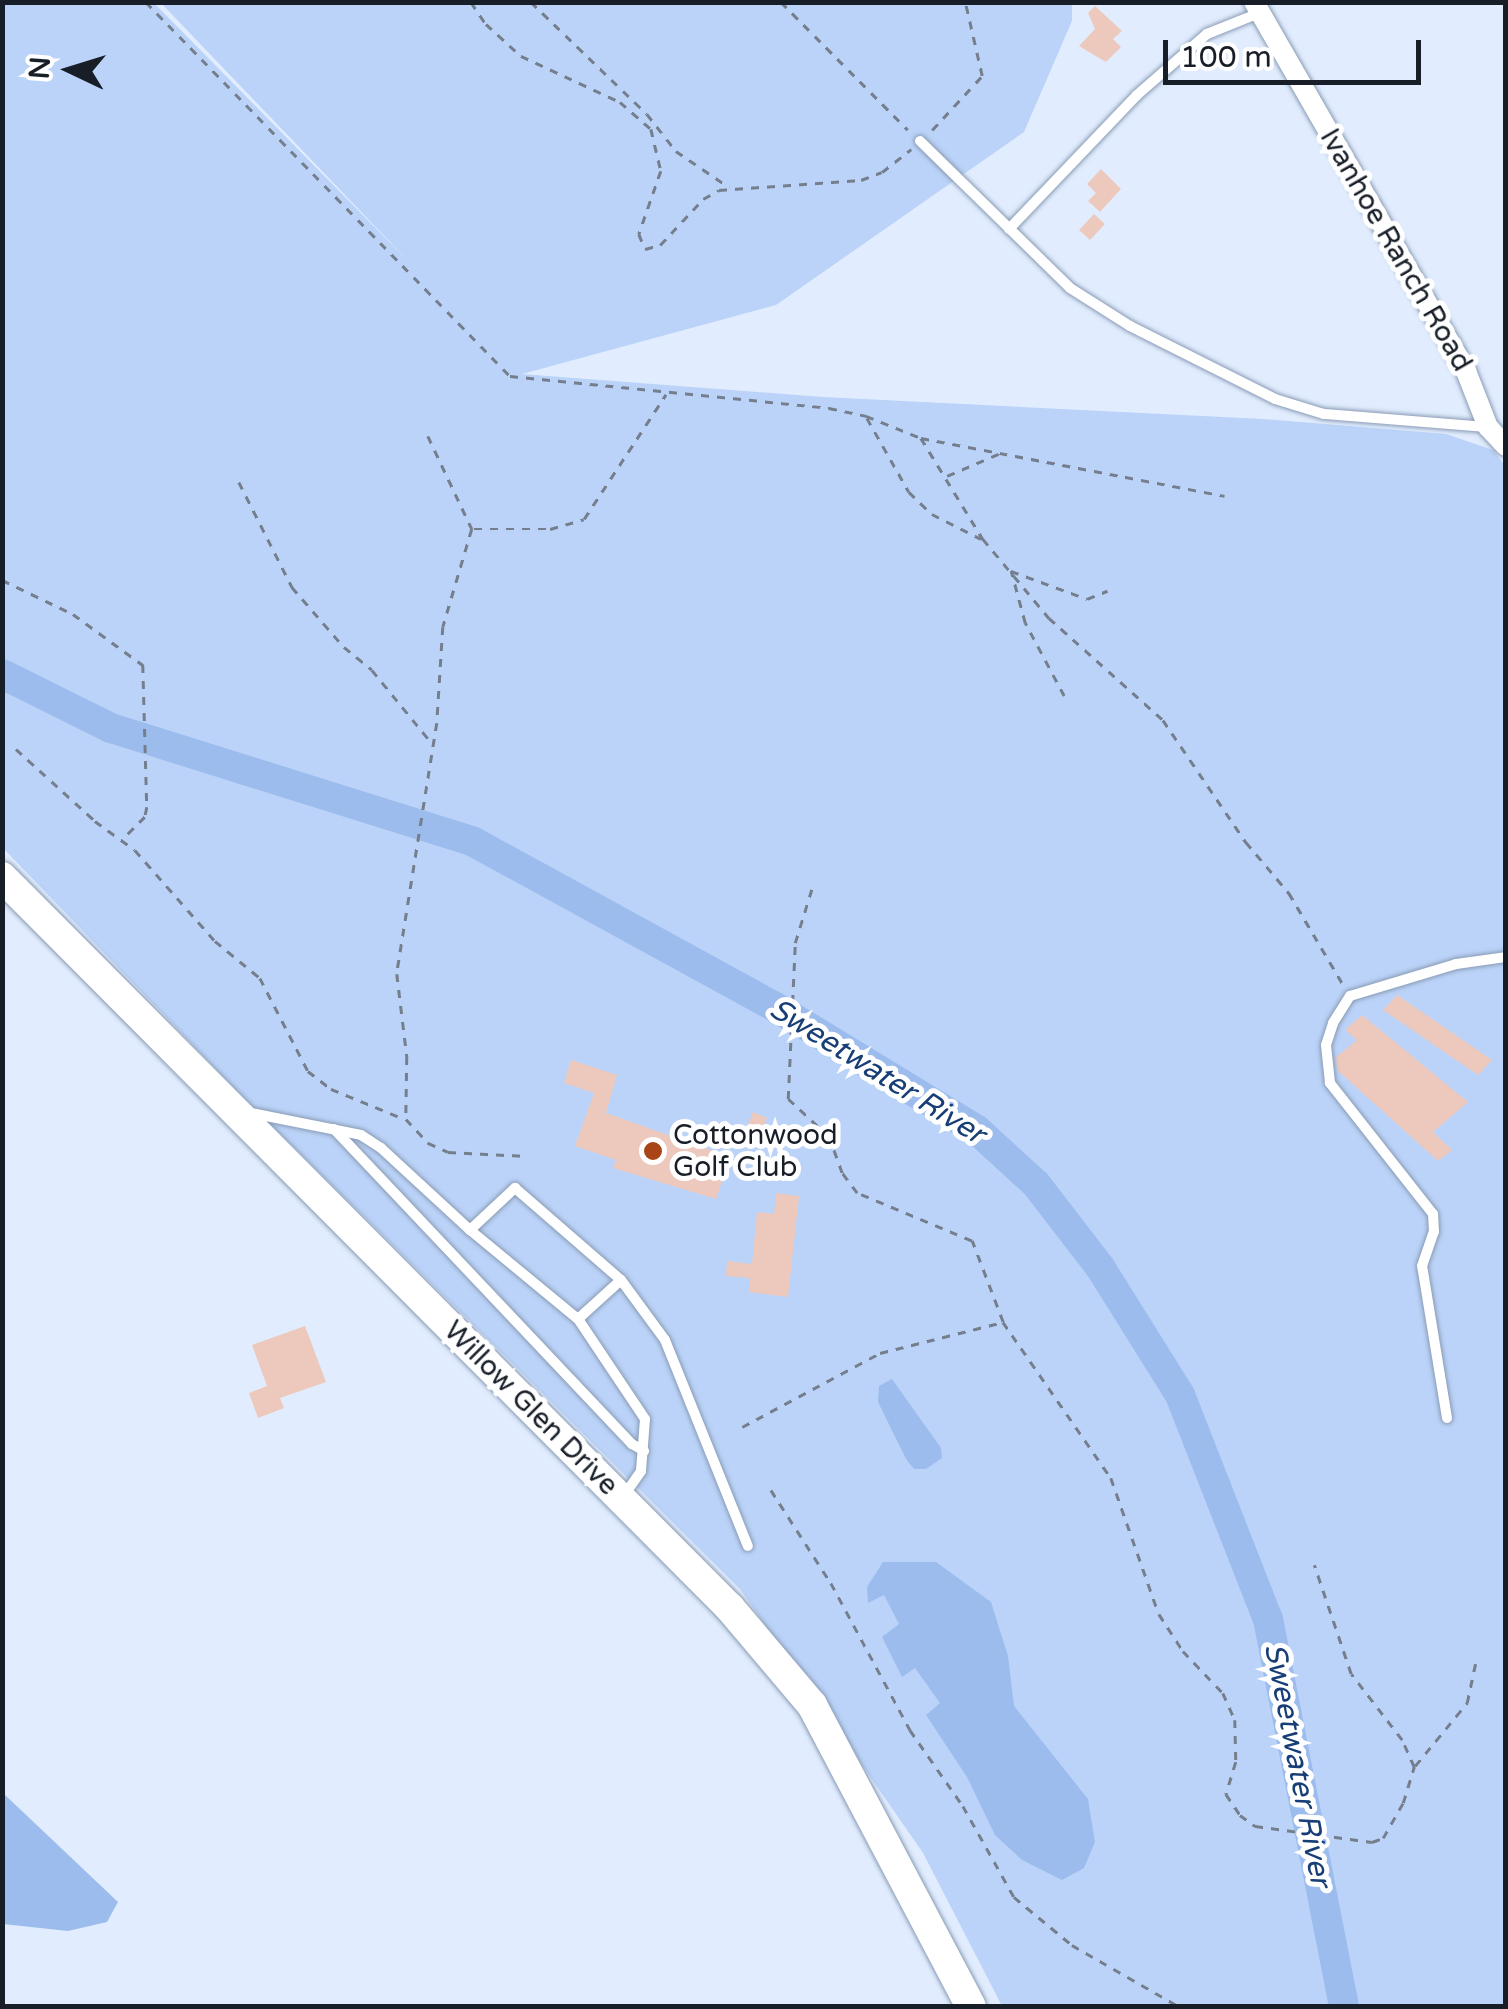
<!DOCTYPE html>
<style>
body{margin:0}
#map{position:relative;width:1508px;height:2009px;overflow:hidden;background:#e1edfe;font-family:"Varela Round",sans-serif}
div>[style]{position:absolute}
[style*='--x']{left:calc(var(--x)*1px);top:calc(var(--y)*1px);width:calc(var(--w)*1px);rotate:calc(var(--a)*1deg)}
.green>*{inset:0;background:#bbd3f8}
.water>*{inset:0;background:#9cbced}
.river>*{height:30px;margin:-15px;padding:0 15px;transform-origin:15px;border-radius:15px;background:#9cbced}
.building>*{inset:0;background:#ecc9bc}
.path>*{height:2.5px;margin-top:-1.25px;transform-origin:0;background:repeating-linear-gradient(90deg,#757e8c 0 8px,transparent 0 16px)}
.roads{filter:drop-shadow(0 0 2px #899bb5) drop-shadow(0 0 2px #899bb5)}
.service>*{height:10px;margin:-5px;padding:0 5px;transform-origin:5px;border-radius:5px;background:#fff}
.minor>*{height:20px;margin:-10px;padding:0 10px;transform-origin:10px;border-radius:10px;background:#fff}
.secondary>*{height:30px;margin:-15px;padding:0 15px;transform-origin:15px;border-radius:15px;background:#fff}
.dots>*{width:28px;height:28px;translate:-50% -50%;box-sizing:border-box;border:5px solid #fff;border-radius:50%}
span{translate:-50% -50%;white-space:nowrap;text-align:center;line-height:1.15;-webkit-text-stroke:10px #fff;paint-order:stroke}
.street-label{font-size:28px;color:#171e28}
.poi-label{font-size:28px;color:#171e28}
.left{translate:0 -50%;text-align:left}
.water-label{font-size:30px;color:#173e77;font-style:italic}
.frame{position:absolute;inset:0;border:5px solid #171e28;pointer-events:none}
.north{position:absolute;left:20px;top:20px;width:100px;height:100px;-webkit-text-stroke:8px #fff;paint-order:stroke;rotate:274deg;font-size:28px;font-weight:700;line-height:40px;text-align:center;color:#171e28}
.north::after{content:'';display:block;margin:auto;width:35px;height:45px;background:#171e28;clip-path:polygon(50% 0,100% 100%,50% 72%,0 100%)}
.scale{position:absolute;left:1163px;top:40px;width:258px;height:45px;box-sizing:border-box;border:5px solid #171e28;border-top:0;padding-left:12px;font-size:30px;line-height:35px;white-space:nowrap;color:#171e28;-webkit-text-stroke:8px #fff;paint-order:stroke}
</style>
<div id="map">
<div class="green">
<i style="clip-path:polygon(3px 3px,154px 3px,414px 267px,161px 3px,1072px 3px,1072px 21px,1024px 132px,776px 305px,522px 374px,823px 397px,1263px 419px,1446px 434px,1493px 450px,1505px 466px,1505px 2006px,1002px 2006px,923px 1853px,740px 1589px,242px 1096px,3px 848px)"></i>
</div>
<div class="water">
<i style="clip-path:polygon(892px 1379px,941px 1448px,942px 1458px,926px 1469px,914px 1469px,906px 1459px,878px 1402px,879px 1386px)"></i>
<i style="clip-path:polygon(883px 1562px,936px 1562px,991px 1602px,1008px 1656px,1014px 1706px,1088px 1799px,1095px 1842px,1084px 1868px,1062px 1880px,1022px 1860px,995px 1835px,967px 1777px,926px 1715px,940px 1703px,915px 1668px,902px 1677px,882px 1637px,899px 1624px,884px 1595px,868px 1603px,867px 1587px)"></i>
<i style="clip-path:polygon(4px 1794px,118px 1902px,107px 1922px,68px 1931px,3px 1924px)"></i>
</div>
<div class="river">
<i style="--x:2;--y:674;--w:122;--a:26.4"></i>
<i style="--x:111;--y:728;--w:378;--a:17.4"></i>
<i style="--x:472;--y:841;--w:348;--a:28.7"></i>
<i style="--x:777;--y:1008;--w:234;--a:31.4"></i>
<i style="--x:977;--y:1130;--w:80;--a:42.5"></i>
<i style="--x:1036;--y:1184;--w:105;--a:52.4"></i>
<i style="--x:1100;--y:1267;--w:151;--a:58"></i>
<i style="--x:1180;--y:1395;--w:241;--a:68.6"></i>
<i style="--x:1268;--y:1619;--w:394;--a:78.9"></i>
</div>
<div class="building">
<i style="clip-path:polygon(1095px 6px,1122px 31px,1113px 39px,1121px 47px,1106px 62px,1079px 46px,1095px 29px,1088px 13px)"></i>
<i style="clip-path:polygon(1101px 169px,1121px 189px,1100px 212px,1088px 201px,1096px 193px,1087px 184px)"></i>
<i style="clip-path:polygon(1094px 214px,1105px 224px,1090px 240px,1079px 230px)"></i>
<i style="clip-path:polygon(1397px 995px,1492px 1060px,1478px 1075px,1383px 1010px)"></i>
<i style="clip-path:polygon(1362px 1015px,1468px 1102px,1433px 1132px,1452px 1150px,1438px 1161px,1337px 1070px,1336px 1057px,1357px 1040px,1345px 1030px)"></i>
<i style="clip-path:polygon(571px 1060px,617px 1075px,606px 1113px,730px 1157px,716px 1199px,613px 1168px,616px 1160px,575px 1146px,594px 1093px,564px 1083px)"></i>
<i style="clip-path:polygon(753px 1112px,767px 1118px,762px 1130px,748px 1124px)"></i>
<i style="clip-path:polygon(776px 1193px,799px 1196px,788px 1297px,749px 1292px,750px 1278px,726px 1276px,727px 1261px,752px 1264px,757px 1212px,774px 1214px)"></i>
<i style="clip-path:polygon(305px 1326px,326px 1382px,280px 1398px,284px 1408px,258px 1418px,249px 1393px,267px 1386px,252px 1345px)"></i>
</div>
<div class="path">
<i style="--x:146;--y:2;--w:522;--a:45.78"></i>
<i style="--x:510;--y:376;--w:321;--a:5.7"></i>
<i style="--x:829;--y:408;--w:38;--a:12"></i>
<i style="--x:866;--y:416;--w:59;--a:21.8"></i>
<i style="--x:921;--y:438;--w:309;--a:10.8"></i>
<i style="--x:471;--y:2;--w:27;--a:56"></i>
<i style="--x:486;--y:24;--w:47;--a:42.4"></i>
<i style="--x:521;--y:56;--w:109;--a:24.9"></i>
<i style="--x:620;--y:102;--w:41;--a:41.1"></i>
<i style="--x:651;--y:129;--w:43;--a:76.6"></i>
<i style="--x:661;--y:171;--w:67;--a:109.2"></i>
<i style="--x:639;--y:234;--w:16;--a:68"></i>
<i style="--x:645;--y:249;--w:16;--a:-15"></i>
<i style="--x:660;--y:245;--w:63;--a:-46.9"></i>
<i style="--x:703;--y:199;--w:18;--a:-29"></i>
<i style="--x:719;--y:190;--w:142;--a:-4"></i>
<i style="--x:861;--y:180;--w:22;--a:-21"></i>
<i style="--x:882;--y:172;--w:37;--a:-38"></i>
<i style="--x:531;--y:2;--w:161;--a:44"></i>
<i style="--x:647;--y:114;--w:47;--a:51.9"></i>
<i style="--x:676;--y:151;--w:64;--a:34.2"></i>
<i style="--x:781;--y:2;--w:180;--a:45.2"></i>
<i style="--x:932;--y:130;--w:74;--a:-47.2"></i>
<i style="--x:982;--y:76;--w:76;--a:-102.9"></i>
<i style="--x:867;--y:418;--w:85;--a:60.4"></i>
<i style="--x:909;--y:492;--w:32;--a:44"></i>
<i style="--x:932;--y:514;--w:55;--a:27"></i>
<i style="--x:428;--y:436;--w:103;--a:64.7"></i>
<i style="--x:472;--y:529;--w:102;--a:106.5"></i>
<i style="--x:443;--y:627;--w:96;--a:93.6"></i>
<i style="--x:437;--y:723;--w:254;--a:99.1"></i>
<i style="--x:397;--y:974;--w:84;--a:83.1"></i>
<i style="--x:407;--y:1057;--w:62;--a:90.9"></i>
<i style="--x:406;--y:1119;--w:33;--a:47"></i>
<i style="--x:428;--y:1143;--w:22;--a:24"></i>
<i style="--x:448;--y:1152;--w:79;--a:2.9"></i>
<i style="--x:921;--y:438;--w:119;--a:58.5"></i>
<i style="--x:983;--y:539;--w:103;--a:50.1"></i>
<i style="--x:1049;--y:618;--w:153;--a:41.8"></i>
<i style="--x:1163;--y:720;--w:148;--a:55.8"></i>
<i style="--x:1246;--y:842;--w:67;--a:49.9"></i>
<i style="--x:1289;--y:893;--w:108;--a:59.4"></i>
<i style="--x:947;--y:476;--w:56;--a:-23.3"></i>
<i style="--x:239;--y:482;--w:118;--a:63.2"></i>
<i style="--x:292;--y:587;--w:79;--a:49.1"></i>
<i style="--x:344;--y:647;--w:36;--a:39"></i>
<i style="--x:372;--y:670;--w:93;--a:50.7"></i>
<i style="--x:474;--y:529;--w:76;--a:0"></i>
<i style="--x:550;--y:529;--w:35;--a:-16"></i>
<i style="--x:584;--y:519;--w:149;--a:-56.7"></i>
<i style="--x:2;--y:580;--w:79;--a:25.6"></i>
<i style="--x:73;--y:614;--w:87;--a:36.1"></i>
<i style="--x:143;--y:665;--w:142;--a:88.4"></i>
<i style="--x:147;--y:807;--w:10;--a:101"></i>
<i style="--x:145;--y:817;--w:31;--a:135"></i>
<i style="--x:1064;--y:696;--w:83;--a:-118.1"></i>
<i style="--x:1025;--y:623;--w:54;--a:-105.1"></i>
<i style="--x:1011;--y:571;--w:81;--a:20.2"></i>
<i style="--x:1087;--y:599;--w:22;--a:-22"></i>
<i style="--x:16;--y:749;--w:107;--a:42.3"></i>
<i style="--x:95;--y:821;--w:49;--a:35.9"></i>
<i style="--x:135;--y:850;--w:121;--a:48.7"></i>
<i style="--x:215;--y:941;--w:58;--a:39.4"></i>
<i style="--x:260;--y:978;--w:105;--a:62.7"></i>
<i style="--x:308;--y:1071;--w:29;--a:38"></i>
<i style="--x:331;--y:1089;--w:79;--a:22.3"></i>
<i style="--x:1003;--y:1322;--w:190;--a:55.3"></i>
<i style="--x:1111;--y:1478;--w:144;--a:70.6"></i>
<i style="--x:1159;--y:1614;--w:44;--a:57"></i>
<i style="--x:1183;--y:1651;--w:58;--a:46.4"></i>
<i style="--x:1223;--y:1693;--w:30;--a:66"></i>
<i style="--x:1235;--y:1720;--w:42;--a:88.6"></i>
<i style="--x:1236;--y:1762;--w:34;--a:107"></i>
<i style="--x:1226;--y:1794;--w:25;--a:56"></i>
<i style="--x:1240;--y:1815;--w:19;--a:36"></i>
<i style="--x:1255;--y:1826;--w:118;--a:7.8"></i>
<i style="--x:1372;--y:1842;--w:12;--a:-20"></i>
<i style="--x:1383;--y:1838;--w:40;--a:-60.3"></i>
<i style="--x:1403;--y:1803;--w:38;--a:-73"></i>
<i style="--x:1414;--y:1767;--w:30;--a:-114"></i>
<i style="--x:1402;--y:1740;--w:83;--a:-127.7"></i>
<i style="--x:1351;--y:1674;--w:115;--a:-108.7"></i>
<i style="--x:742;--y:1427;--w:157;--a:-28.2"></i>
<i style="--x:880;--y:1353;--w:127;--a:-14.1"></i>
<i style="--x:1003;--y:1322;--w:87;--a:-110.9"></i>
<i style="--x:972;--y:1241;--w:125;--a:-157.3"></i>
<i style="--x:857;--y:1193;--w:25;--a:-127"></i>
<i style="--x:842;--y:1173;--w:38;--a:-110"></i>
<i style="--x:829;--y:1137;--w:56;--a:-137.2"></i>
<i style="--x:788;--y:1099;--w:156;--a:-87.4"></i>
<i style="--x:795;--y:943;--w:58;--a:-72.8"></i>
<i style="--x:771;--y:1490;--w:111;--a:57.2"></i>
<i style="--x:831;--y:1583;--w:167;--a:61.7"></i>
<i style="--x:910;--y:1730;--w:93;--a:55.1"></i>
<i style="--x:963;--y:1806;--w:104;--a:60.7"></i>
<i style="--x:1014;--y:1897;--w:75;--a:39.6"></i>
<i style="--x:1072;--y:1945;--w:122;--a:29.9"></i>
<i style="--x:1415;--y:1766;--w:82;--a:-50.5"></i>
<i style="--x:1467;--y:1703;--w:40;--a:-78"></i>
</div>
<div class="roads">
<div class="service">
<i style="--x:920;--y:141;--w:210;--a:44.4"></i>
<i style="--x:1070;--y:288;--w:71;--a:32.3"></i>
<i style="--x:1130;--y:326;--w:162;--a:26.7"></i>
<i style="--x:1275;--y:399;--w:51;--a:17"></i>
<i style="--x:1324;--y:414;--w:164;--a:4.6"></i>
<i style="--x:1009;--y:229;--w:185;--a:-46.3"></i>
<i style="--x:1137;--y:95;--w:93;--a:-41.1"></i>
<i style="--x:1207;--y:34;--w:56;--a:-22"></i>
<i style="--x:251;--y:1113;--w:112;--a:11.3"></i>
<i style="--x:361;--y:1135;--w:24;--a:33"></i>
<i style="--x:381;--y:1148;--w:121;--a:42.7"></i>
<i style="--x:470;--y:1230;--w:140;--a:39.5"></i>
<i style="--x:334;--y:1129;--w:434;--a:46.6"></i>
<i style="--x:632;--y:1444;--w:14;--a:30"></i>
<i style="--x:470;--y:1230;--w:62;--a:-43"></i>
<i style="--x:515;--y:1188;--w:140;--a:41"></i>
<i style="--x:1447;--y:1418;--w:154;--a:-99.3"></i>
<i style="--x:1422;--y:1266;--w:36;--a:-71"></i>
<i style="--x:1434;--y:1232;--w:18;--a:-93"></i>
<i style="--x:1433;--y:1214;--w:167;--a:-128.2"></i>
<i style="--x:1330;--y:1083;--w:38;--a:-96"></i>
<i style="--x:1326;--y:1045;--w:23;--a:-72"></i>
<i style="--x:1333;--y:1023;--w:32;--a:-58"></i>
<i style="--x:1350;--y:996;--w:111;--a:-16.8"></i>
<i style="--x:1456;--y:964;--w:50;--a:-8"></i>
<i style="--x:625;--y:1494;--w:28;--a:-55"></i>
<i style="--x:641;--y:1471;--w:52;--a:-85.6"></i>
<i style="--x:645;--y:1419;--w:120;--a:-123.8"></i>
<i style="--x:578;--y:1319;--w:58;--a:-42.2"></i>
<i style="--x:621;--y:1280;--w:74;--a:53.7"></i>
<i style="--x:665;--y:1340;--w:222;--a:68.1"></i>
</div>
<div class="minor">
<i style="--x:1254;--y:2;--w:426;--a:60.1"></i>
<i style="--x:1466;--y:371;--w:60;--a:68.6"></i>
<i style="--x:1488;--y:427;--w:26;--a:47"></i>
</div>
<div class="secondary">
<i style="--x:2;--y:877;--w:1032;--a:45.12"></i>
<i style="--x:730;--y:1608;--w:127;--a:49.8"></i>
<i style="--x:812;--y:1705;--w:340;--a:62.2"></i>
</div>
</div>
<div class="dots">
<i style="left:653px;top:1151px;background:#a84415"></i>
</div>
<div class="street-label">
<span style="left:1396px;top:250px;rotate:60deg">Ivanhoe Ranch Road</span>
<span style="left:531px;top:1408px;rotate:45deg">Willow Glen Drive</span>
</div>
<div class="poi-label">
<span class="left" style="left:673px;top:1151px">Cottonwood<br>Golf Club</span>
</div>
<div class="water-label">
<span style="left:877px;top:1072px;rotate:32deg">Sweetwater River</span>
<span style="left:1297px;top:1765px;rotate:79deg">Sweetwater River</span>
</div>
<div class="frame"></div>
<div class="north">N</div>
<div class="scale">100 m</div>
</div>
